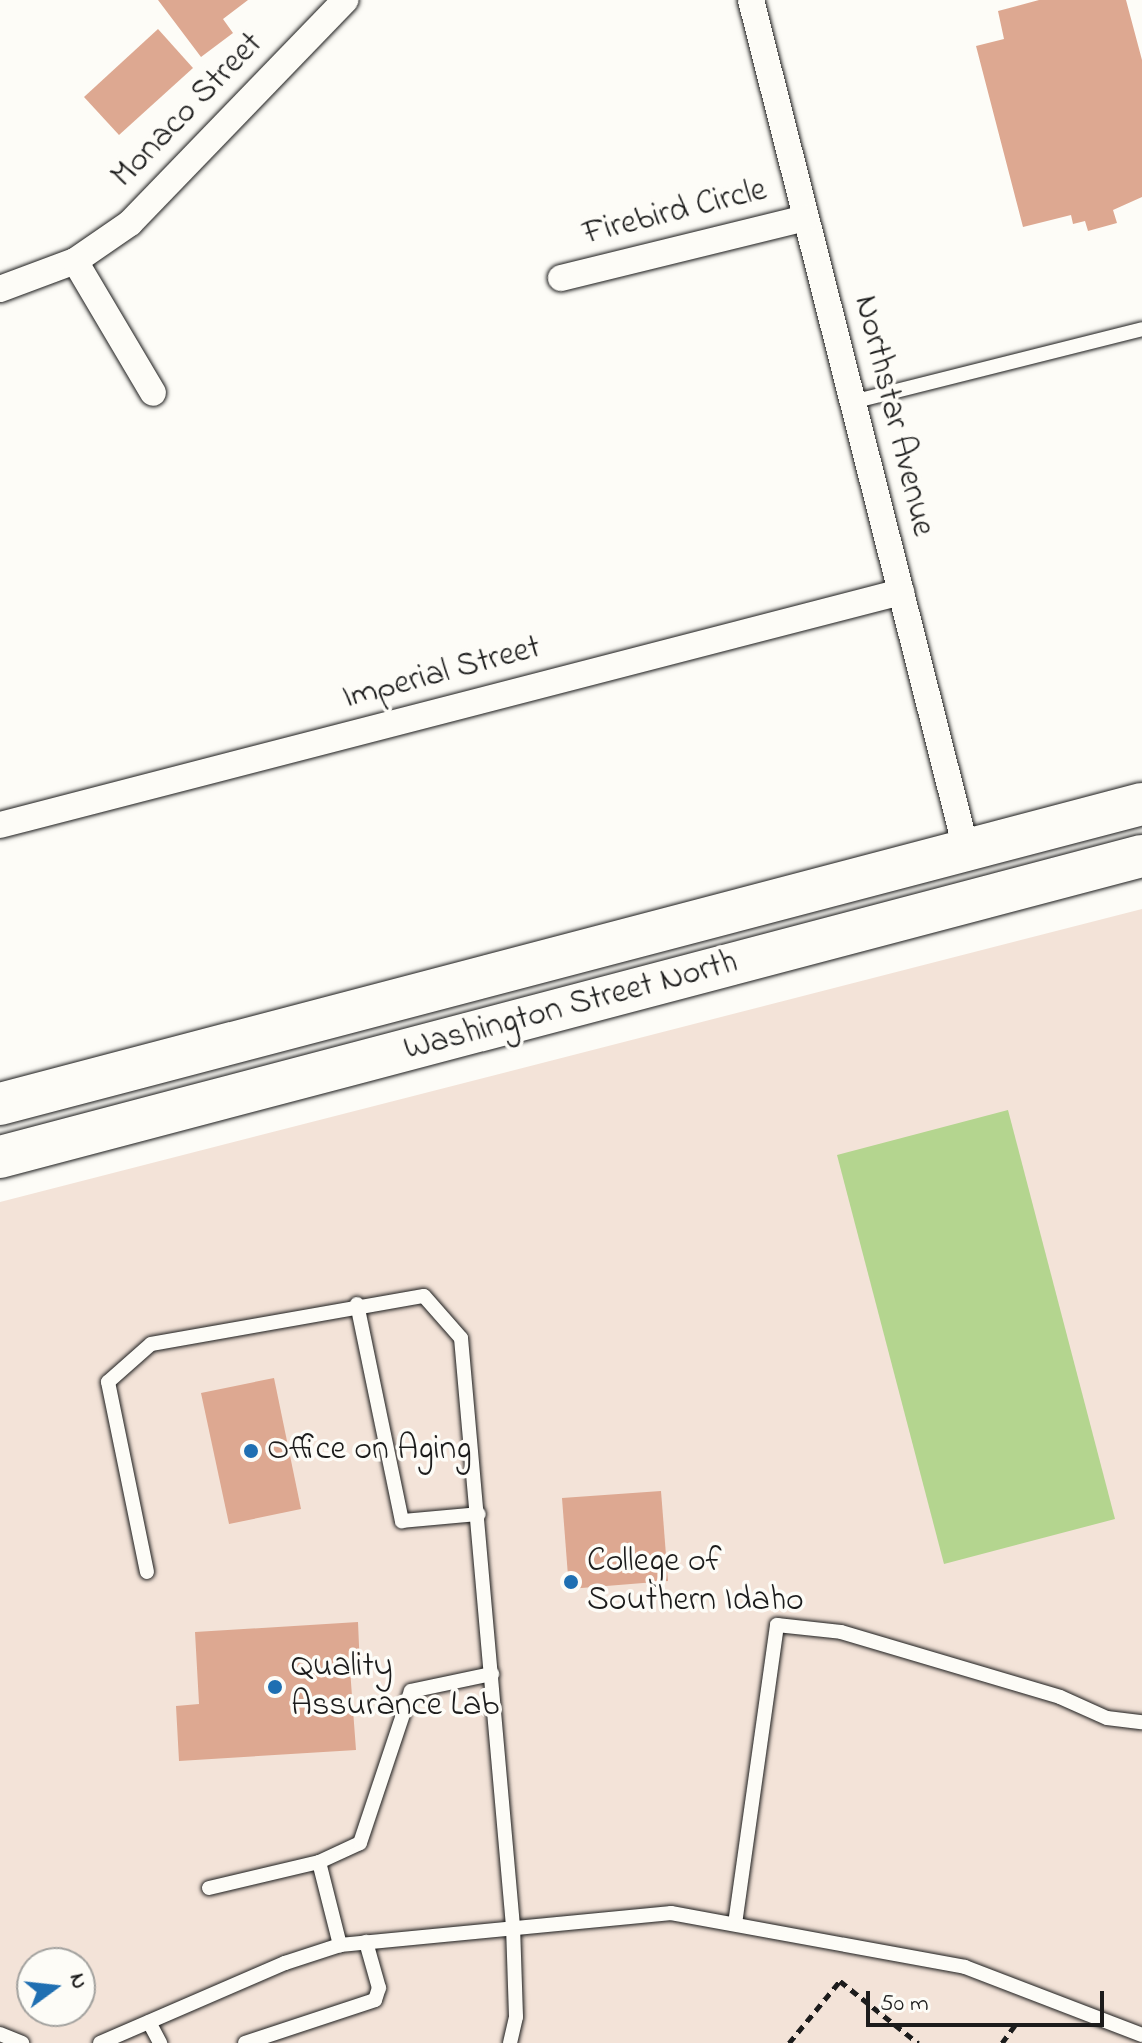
<!DOCTYPE html>
<style>
body{margin:0}
#map{position:relative;width:1142px;height:2043px;overflow:hidden;background:#fdfcf7;font-family:"Indie Flower",sans-serif}
div>[style]{position:absolute}
[style*='--x']{left:calc(var(--x)*1px);top:calc(var(--y)*1px);width:calc(var(--w)*1px);rotate:calc(var(--a)*1deg)}
.built>*{inset:0;background:#f3e3d8}
.green>*{inset:0;background:#b4d58f}
.building>*{inset:0;background:#dda891}
.path>*{height:5px;margin-top:-2.5px;transform-origin:0;background:repeating-linear-gradient(90deg,#1c1c1c 0 8px,transparent 0 14px)}
.roads{filter:drop-shadow(0 0 2px #1c1c1c) drop-shadow(0 0 2px #1c1c1c)}
.service>*{height:14px;margin:-7px;padding:0 7px;transform-origin:7px;border-radius:7px;background:#fdfcf7}
.minor>*{height:26px;margin:-13px;padding:0 13px;transform-origin:13px;border-radius:13px;background:#fdfcf7}
.primary>*{height:42px;margin:-21px;padding:0 21px;transform-origin:21px;border-radius:21px;background:#fdfcf7}
.dots>*{width:22px;height:22px;translate:-50% -50%;box-sizing:border-box;border:4px solid #fdfcf7;border-radius:50%}
span{translate:-50% -50%;white-space:nowrap;text-align:center;line-height:1.15;-webkit-text-stroke:7px #fdfcf7;paint-order:stroke}
.street-label{font-size:34px;color:#1c1c1c}
.poi-label{font-size:34px;color:#1c1c1c}
.left{translate:0 -50%;text-align:left}
.north{position:absolute;left:16px;top:1947px;width:80px;height:80px;box-sizing:border-box;background:#fdfcf7;border:2px solid #a3a29f;border-radius:50%;rotate:75deg;font-size:22px;font-weight:700;line-height:32px;text-align:center;color:#1c1c1c}
.north::after{content:'';display:block;margin:auto;width:28px;height:36px;background:#1f6fb2;clip-path:polygon(50% 0,100% 100%,50% 72%,0 100%)}
.scale{position:absolute;left:866px;top:1991px;width:238px;height:36px;box-sizing:border-box;border:4px solid #1c1c1c;border-top:0;padding-left:10px;font-size:24px;line-height:28px;white-space:nowrap;color:#1c1c1c;-webkit-text-stroke:6px #fdfcf7;paint-order:stroke}
</style>
<div id="map">
<div class="built">
<i style="clip-path:polygon(evenodd,1142px 909px,1142px 2043px,0 2043px,0 1202px,1142px 909px,32px 1963px,80px 1963px,80px 2011px,32px 2011px,32px 1963px)"></i>
</div>
<div class="green">
<i style="clip-path:polygon(1008px 1110px,1115px 1519px,944px 1564px,837px 1155px)"></i>
</div>
<div class="building">
<i style="clip-path:polygon(158px 0,248px 0,223px 19px,233px 33px,201px 57px)"></i>
<i style="clip-path:polygon(1039px 0,1126px 0,1142px 60px,1142px 197px,1113px 210px,1117px 223px,1088px 231px,1085px 221px,1073px 224px,1071px 215px,1023px 227px,976px 46px,1004px 39px,998px 11px)"></i>
<i style="clip-path:polygon(158px 29px,193px 68px,119px 135px,84px 97px)"></i>
<i style="clip-path:polygon(274px 1378px,301px 1509px,229px 1524px,201px 1393px)"></i>
<i style="clip-path:polygon(661px 1491px,668px 1581px,569px 1589px,562px 1498px)"></i>
<i style="clip-path:polygon(358px 1622px,360px 1669px,350px 1669px,356px 1750px,179px 1761px,176px 1706px,199px 1704px,195px 1632px)"></i>
</div>
<div class="path">
<i style="--x:789;--y:2043;--w:80;--a:-50.6"></i>
<i style="--x:840;--y:1981;--w:100;--a:38.5"></i>
<i style="--x:1002;--y:2043;--w:22;--a:-54"></i>
</div>
<div class="roads">
<div class="service">
<i style="--x:852;--y:402;--w:299;--a:-14.1"></i>
<i style="--x:357;--y:1304;--w:222;--a:78.3"></i>
<i style="--x:402;--y:1521;--w:77;--a:-5.2"></i>
<i style="--x:147;--y:1572;--w:194;--a:-101.6"></i>
<i style="--x:108;--y:1382;--w:57;--a:-41.5"></i>
<i style="--x:151;--y:1344;--w:277;--a:-10"></i>
<i style="--x:424;--y:1296;--w:56;--a:48.6"></i>
<i style="--x:461;--y:1338;--w:590;--a:84.95"></i>
<i style="--x:513;--y:1926;--w:91;--a:88.1"></i>
<i style="--x:516;--y:2017;--w:27;--a:103"></i>
<i style="--x:319;--y:1862;--w:86;--a:75.8"></i>
<i style="--x:209;--y:1888;--w:113;--a:-13.3"></i>
<i style="--x:319;--y:1862;--w:45;--a:-24.9"></i>
<i style="--x:360;--y:1843;--w:160;--a:-71.5"></i>
<i style="--x:411;--y:1691;--w:83;--a:-11.9"></i>
<i style="--x:735;--y:1924;--w:302;--a:-82"></i>
<i style="--x:777;--y:1625;--w:64;--a:6.2"></i>
<i style="--x:841;--y:1632;--w:228;--a:16.5"></i>
<i style="--x:1060;--y:1697;--w:51;--a:24.1"></i>
<i style="--x:1107;--y:1718;--w:35;--a:7"></i>
<i style="--x:149;--y:2022;--w:24;--a:62"></i>
<i style="--x:0;--y:2034;--w:24;--a:22"></i>
<i style="--x:100;--y:2043;--w:202;--a:-23.4"></i>
<i style="--x:285;--y:1963;--w:58;--a:-18.1"></i>
<i style="--x:340;--y:1945;--w:333;--a:-5.5"></i>
<i style="--x:671;--y:1913;--w:299;--a:10.4"></i>
<i style="--x:965;--y:1967;--w:190;--a:21"></i>
<i style="--x:245;--y:2043;--w:137;--a:-18.3"></i>
<i style="--x:375;--y:2000;--w:13;--a:-72"></i>
<i style="--x:379;--y:1988;--w:48;--a:-105.8"></i>
</div>
<div class="minor">
<i style="--x:751;--y:0;--w:876;--a:75.79"></i>
<i style="--x:75;--y:261;--w:153;--a:59.4"></i>
<i style="--x:561;--y:278;--w:252;--a:-13.8"></i>
<i style="--x:0;--y:289;--w:80;--a:-20.5"></i>
<i style="--x:75;--y:261;--w:67;--a:-34.6"></i>
<i style="--x:130;--y:223;--w:310;--a:-46"></i>
<i style="--x:0;--y:825;--w:931;--a:-14.5"></i>
</div>
<div class="primary">
<i style="--x:0;--y:1104;--w:1181;--a:-14.72"></i>
<i style="--x:0;--y:1157;--w:1181;--a:-14.77"></i>
</div>
</div>
<div class="dots">
<i style="left:251px;top:1451px;background:#1f6fb2"></i>
<i style="left:571px;top:1582px;background:#1f6fb2"></i>
<i style="left:275px;top:1687px;background:#1f6fb2"></i>
</div>
<div class="street-label">
<span style="left:188px;top:111px;rotate:-46deg">Monaco Street</span>
<span style="left:675px;top:213px;rotate:-14deg">Firebird Circle</span>
<span style="left:893px;top:416px;rotate:76deg">Northstar Avenue</span>
<span style="left:442px;top:674px;rotate:-15deg">Imperial Street</span>
<span style="left:571px;top:1007px;rotate:-15deg">Washington Street North</span>
</div>
<div class="poi-label">
<span class="left" style="left:267px;top:1451px">Office on Aging</span>
<span class="left" style="left:587px;top:1582px">College of<br>Southern Idaho</span>
<span class="left" style="left:291px;top:1687px">Quality<br>Assurance Lab</span>
</div>
<div class="north">N</div>
<div class="scale">50 m</div>
</div>
